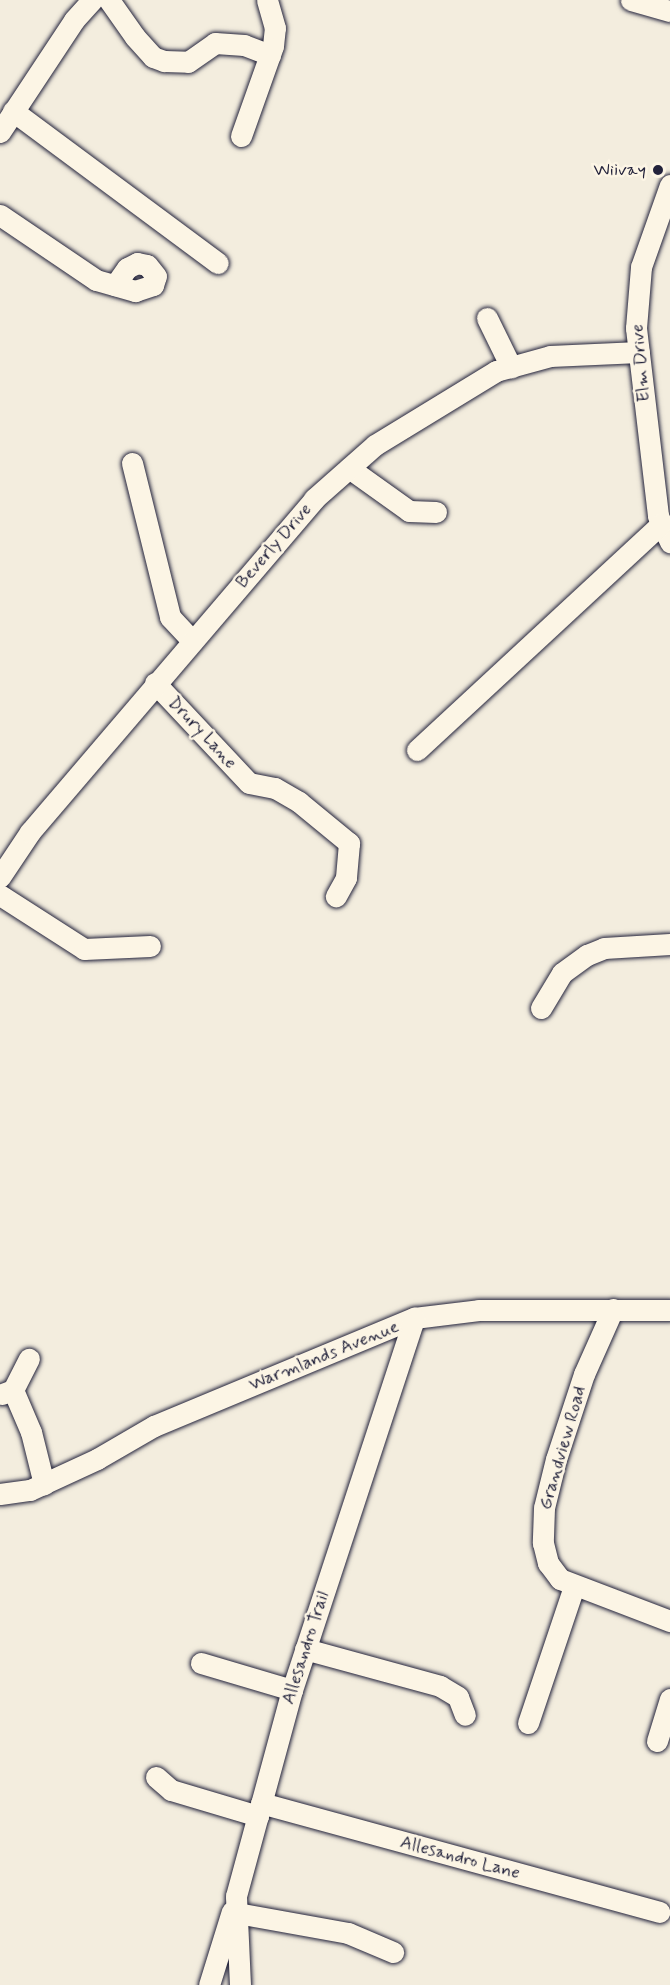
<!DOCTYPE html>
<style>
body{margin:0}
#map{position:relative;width:670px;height:1985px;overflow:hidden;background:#f3edde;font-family:Mynerve,sans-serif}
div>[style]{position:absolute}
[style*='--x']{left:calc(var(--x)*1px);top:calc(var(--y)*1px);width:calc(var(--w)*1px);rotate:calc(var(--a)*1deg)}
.roads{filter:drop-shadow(0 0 2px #22223b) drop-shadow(0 0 2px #22223b)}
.minor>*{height:21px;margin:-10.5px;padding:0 10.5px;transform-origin:10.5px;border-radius:10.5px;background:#fcf5e5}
.dots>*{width:16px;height:16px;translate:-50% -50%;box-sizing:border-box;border:3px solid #fcf5e5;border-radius:50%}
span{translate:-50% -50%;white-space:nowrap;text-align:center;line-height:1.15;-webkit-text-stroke:5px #fcf5e5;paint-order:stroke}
.poi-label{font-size:18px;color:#22223b}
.right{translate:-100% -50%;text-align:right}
.street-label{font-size:18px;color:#22223b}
</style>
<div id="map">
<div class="roads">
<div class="minor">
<i style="--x:109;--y:0;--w:45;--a:54.9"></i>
<i style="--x:135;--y:37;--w:27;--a:48"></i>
<i style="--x:153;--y:57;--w:12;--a:20"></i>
<i style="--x:164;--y:61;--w:24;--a:2"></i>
<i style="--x:188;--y:62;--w:33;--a:-35"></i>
<i style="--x:215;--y:43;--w:29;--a:4"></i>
<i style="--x:244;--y:45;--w:28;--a:21"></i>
<i style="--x:631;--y:0;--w:41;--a:15.8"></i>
<i style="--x:13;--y:111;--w:255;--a:36.6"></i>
<i style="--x:0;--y:132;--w:134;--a:-56.5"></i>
<i style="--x:74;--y:20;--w:27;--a:-48"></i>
<i style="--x:241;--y:136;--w:96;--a:-70.4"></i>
<i style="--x:273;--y:46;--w:18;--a:-84"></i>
<i style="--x:275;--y:28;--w:29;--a:-106"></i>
<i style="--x:670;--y:185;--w:87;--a:109.5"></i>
<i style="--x:641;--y:267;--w:61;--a:94.7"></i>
<i style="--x:636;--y:328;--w:189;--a:83.3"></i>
<i style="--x:658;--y:516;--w:29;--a:65"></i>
<i style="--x:0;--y:215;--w:116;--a:34.1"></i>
<i style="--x:96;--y:280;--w:41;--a:15.8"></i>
<i style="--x:135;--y:291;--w:19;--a:-18"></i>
<i style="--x:153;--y:285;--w:9;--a:-72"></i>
<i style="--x:156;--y:276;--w:14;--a:-129"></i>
<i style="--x:147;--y:265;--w:10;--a:-169"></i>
<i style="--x:137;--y:263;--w:11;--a:153"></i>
<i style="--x:127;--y:268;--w:21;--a:125"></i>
<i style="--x:487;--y:318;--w:55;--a:63.9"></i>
<i style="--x:132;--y:463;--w:159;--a:76.1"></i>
<i style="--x:170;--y:617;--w:33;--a:47"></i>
<i style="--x:349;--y:468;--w:74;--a:35.6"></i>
<i style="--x:409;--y:511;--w:27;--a:2"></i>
<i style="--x:155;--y:683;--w:137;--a:46.8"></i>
<i style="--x:249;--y:783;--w:26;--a:11"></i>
<i style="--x:275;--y:788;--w:28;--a:30"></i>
<i style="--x:299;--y:802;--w:65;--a:39.4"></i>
<i style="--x:349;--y:843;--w:35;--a:95"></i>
<i style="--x:346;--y:878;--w:21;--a:119"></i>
<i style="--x:417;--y:750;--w:333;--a:-42.8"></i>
<i style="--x:0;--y:877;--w:54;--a:-56.3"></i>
<i style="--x:30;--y:832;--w:438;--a:-49.5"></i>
<i style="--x:314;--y:499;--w:81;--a:-41.5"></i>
<i style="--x:375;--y:445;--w:142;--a:-31.4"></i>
<i style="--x:496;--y:371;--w:56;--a:-15.5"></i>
<i style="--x:550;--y:356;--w:89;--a:-2.6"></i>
<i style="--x:0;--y:895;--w:100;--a:32.7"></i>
<i style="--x:84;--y:949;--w:66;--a:-2.6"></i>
<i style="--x:541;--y:1008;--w:41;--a:-59"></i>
<i style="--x:562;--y:973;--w:31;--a:-36"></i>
<i style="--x:587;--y:955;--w:18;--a:-22"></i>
<i style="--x:604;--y:948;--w:66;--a:-3.5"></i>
<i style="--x:613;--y:1309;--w:71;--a:114"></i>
<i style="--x:584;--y:1374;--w:89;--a:108.2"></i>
<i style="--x:556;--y:1459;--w:50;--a:103.8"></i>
<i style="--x:544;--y:1508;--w:35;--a:92"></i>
<i style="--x:543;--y:1543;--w:21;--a:76"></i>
<i style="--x:548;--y:1563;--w:20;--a:53"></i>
<i style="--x:560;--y:1579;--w:118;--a:20.9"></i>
<i style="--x:13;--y:1390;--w:46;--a:66.8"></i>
<i style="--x:31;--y:1432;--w:54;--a:76"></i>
<i style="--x:2;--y:1394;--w:12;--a:-20"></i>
<i style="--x:13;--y:1390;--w:35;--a:-63"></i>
<i style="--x:0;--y:1494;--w:30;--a:-8"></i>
<i style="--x:30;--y:1490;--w:74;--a:-24.8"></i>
<i style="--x:97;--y:1459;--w:66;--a:-30.1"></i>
<i style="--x:154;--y:1426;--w:282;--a:-22.6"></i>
<i style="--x:414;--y:1318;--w:65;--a:-7"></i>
<i style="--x:479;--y:1310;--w:191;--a:0"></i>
<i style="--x:305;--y:1649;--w:140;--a:15.3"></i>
<i style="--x:440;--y:1686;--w:21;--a:31"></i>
<i style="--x:458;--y:1697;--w:19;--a:69"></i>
<i style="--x:201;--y:1663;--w:95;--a:16.5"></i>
<i style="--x:528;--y:1723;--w:145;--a:-71.4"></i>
<i style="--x:657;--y:1741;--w:44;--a:-72.8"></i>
<i style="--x:156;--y:1777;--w:20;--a:41"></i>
<i style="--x:171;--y:1790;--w:91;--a:16.6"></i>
<i style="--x:261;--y:1803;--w:413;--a:15.3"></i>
<i style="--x:237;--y:1913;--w:113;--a:10.2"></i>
<i style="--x:348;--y:1933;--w:49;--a:22.9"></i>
<i style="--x:209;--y:1985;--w:77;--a:-72.7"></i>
<i style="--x:240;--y:1985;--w:89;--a:-92.6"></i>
<i style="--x:236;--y:1896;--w:213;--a:-74.8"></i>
<i style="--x:292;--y:1690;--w:391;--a:-71.8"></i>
</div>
</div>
<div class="dots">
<i style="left:658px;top:170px;background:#22223b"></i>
</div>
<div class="poi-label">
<span class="right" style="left:646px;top:170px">Wiivay</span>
</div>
<div class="street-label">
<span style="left:641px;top:363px;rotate:-95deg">Elm Drive</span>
<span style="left:274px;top:546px;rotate:-49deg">Beverly Drive</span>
<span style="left:202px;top:733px;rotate:47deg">Drury Lane</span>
<span style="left:324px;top:1356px;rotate:-22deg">Warmlands Avenue</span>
<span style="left:563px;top:1448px;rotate:-74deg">Grandview Road</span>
<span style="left:306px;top:1648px;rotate:-72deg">Allesandro Trail</span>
<span style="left:460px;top:1858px;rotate:15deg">Allesandro Lane</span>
</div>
</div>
